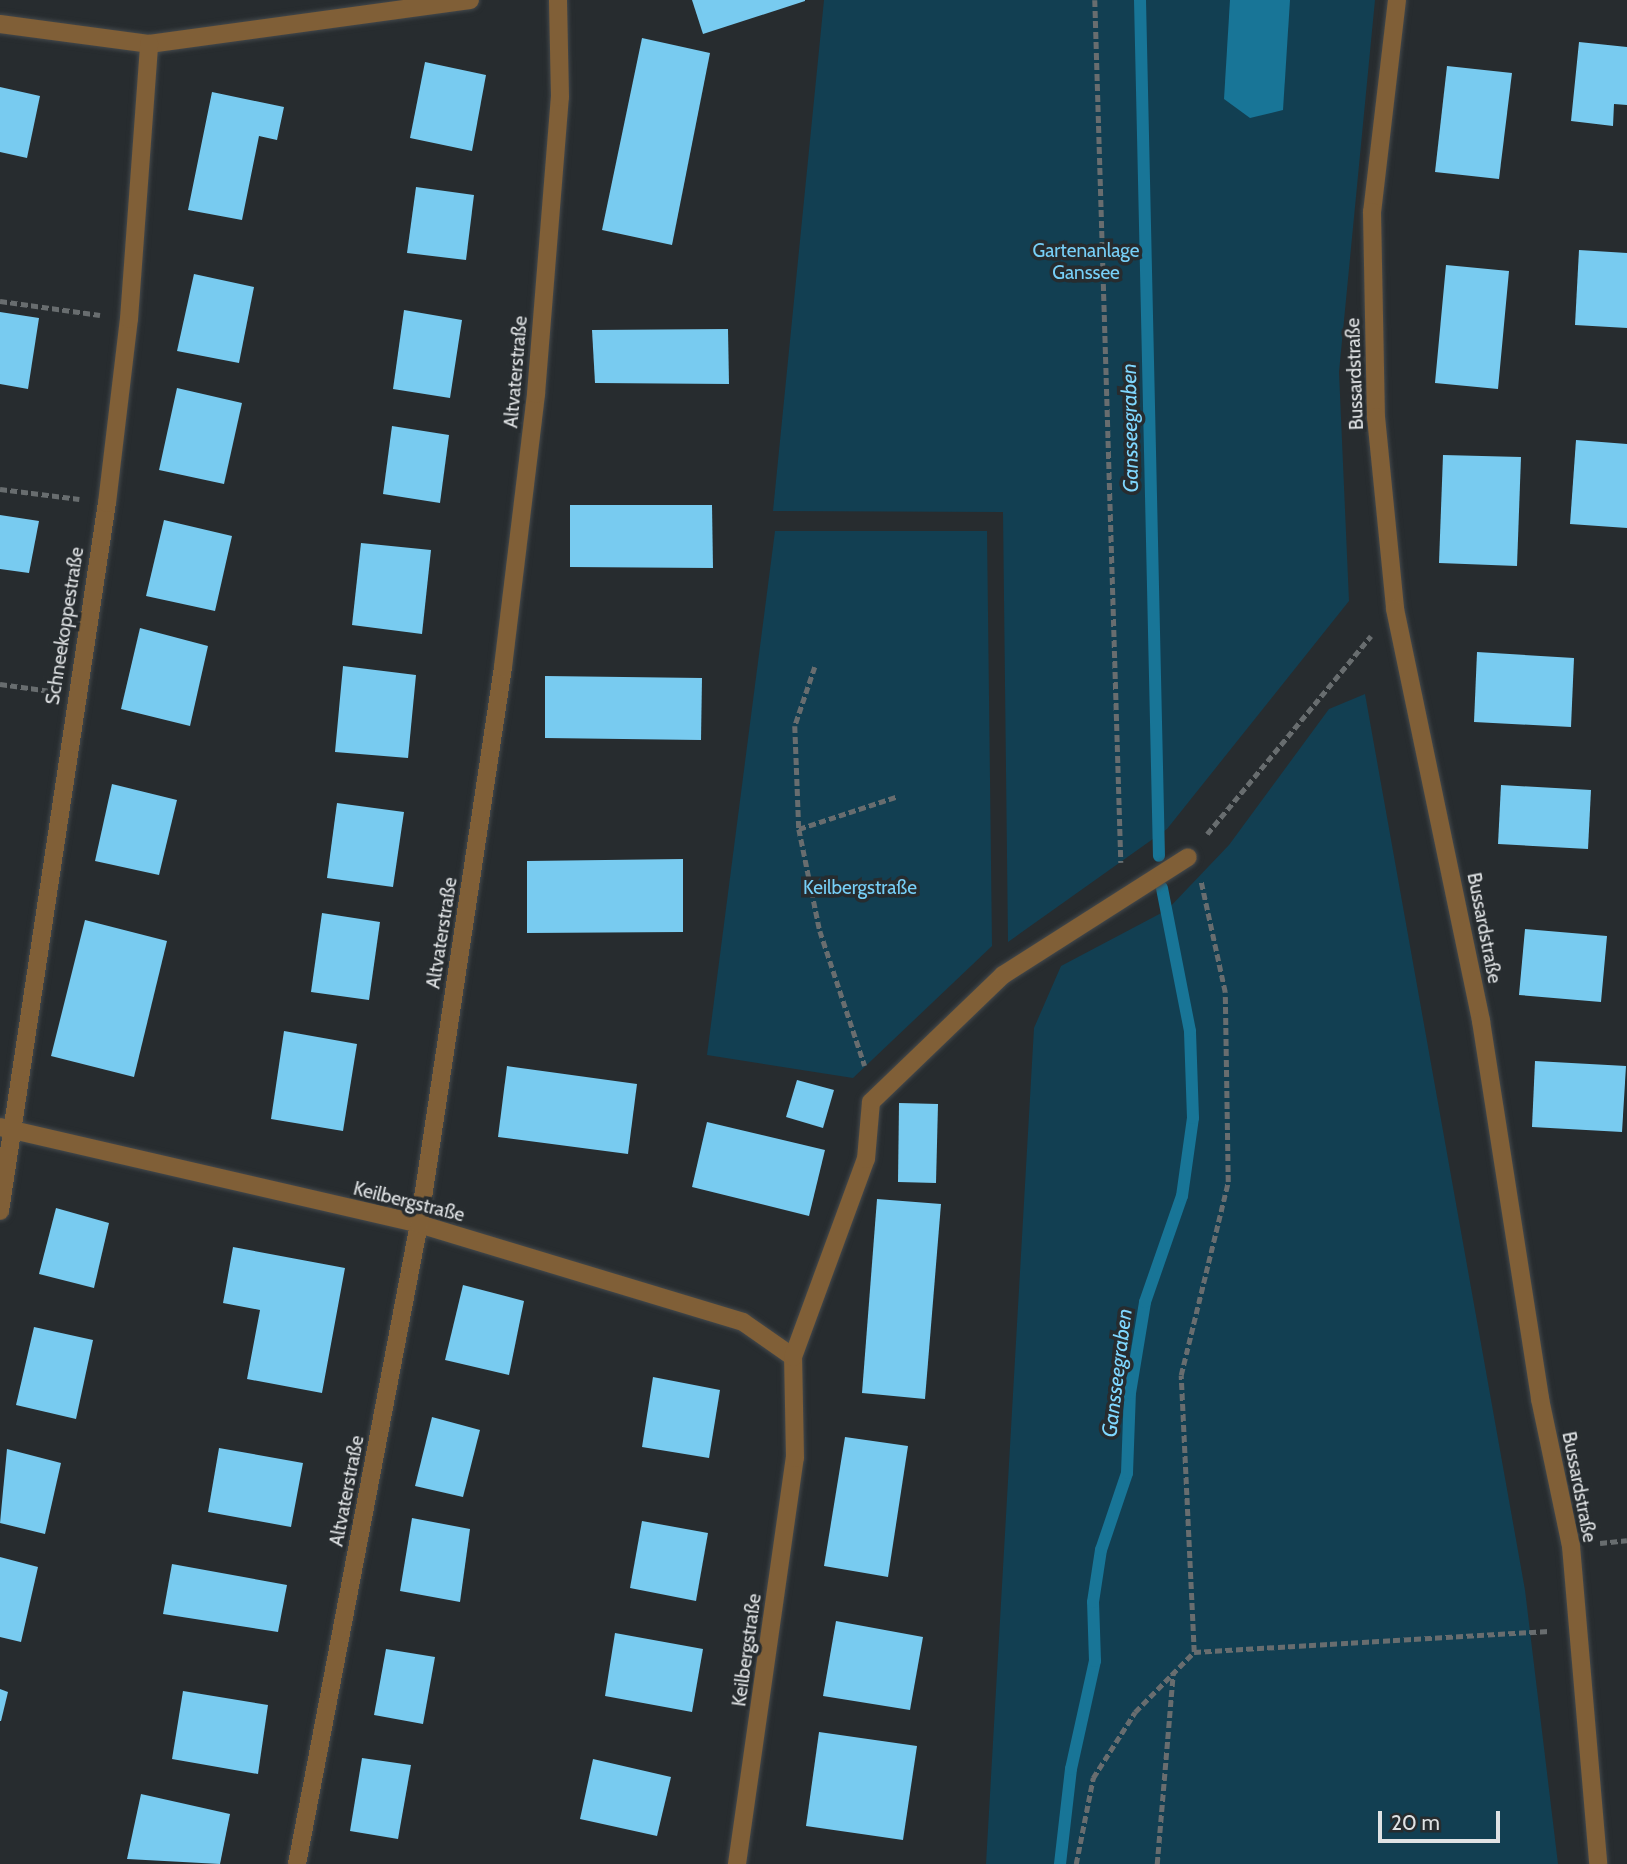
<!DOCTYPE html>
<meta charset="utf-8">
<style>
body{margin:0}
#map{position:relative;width:1627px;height:1864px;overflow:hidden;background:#272c2f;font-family:Cabin,sans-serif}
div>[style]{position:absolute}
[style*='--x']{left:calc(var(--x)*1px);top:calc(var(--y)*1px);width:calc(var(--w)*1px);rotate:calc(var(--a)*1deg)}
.green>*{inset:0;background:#123f52}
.water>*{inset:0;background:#187597}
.stream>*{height:12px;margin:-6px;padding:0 6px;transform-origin:6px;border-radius:6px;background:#187597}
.building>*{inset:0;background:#78cbf0}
.path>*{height:4.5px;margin-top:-2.25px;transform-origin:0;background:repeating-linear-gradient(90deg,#686d6f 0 7px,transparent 0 10.5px)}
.roads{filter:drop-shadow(0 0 2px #44494c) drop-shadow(0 0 2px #44494c)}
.minor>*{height:18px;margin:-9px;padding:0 9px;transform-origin:9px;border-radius:9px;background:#805f37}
span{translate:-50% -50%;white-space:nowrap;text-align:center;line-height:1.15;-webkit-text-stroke:7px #272c2f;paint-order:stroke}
.park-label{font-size:19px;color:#77cff7}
.street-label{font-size:19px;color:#dfe2e4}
.water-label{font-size:21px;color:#7fd7ff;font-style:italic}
.scale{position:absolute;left:1378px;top:1811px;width:122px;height:32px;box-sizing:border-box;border:4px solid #dfe2e4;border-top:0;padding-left:9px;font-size:21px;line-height:24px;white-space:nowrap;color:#dfe2e4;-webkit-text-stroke:5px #272c2f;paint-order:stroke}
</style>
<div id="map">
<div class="green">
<i style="clip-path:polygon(824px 0,1375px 0,1339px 372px,1349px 601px,1167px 829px,1008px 942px,1003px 512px,773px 511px)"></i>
<i style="clip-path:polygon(775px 531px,987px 531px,992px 946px,853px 1078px,707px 1055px)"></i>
<i style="clip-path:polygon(1365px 694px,1525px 1590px,1558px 1864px,986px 1864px,1034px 1028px,1061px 966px,1167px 910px,1229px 845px,1329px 709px)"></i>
</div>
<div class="water">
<i style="clip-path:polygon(1230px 0,1290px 0,1283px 110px,1250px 118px,1224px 99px)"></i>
</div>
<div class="stream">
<i style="--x:1140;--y:0;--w:856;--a:88.73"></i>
<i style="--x:1060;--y:1864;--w:96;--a:-83.4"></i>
<i style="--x:1071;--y:1769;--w:111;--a:-77.5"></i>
<i style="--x:1095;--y:1661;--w:59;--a:-91.9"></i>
<i style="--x:1093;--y:1602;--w:53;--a:-81.3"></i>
<i style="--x:1101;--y:1550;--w:81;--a:-71.3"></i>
<i style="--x:1127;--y:1473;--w:80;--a:-87.9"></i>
<i style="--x:1130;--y:1393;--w:92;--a:-80.6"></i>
<i style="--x:1145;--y:1302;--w:112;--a:-70.8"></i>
<i style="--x:1182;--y:1196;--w:79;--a:-82"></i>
<i style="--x:1193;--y:1118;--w:87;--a:-92"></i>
<i style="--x:1190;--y:1031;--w:146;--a:-101.1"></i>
</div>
<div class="building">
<i style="clip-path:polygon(692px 0,805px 0,805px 1px,703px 34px)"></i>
<i style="clip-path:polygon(642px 38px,710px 53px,672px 245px,602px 230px)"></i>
<i style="clip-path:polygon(1579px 42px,1627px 47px,1627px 105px,1614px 104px,1613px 126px,1571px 121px)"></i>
<i style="clip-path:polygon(425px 62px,486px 75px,472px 151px,410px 138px)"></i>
<i style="clip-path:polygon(1447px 66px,1512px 73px,1499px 179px,1435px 172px)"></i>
<i style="clip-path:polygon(0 87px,40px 96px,27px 158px,0 152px)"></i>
<i style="clip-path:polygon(212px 92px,284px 107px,277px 140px,259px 136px,242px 220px,188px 210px)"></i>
<i style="clip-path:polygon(416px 187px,474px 195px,466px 260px,407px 253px)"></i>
<i style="clip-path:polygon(1579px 250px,1627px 253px,1627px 328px,1575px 325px)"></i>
<i style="clip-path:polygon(1446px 265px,1509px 271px,1498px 389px,1435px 383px)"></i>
<i style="clip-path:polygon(194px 274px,254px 287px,239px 363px,177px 351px)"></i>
<i style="clip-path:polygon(404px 310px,462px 320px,450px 398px,393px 389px)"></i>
<i style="clip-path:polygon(0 312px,39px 318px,28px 389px,0 384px)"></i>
<i style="clip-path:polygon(728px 329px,729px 384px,595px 383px,592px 330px)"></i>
<i style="clip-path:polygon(177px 388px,242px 403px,224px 484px,159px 470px)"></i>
<i style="clip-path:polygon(392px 426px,449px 435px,440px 503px,383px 494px)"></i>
<i style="clip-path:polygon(1576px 440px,1627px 444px,1627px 528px,1570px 524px)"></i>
<i style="clip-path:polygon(1443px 455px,1521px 457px,1517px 566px,1439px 563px)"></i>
<i style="clip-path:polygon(570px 505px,712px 505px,713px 568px,570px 567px)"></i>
<i style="clip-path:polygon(0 515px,39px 521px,29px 573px,0 569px)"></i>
<i style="clip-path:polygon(164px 520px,232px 536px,215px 611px,146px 596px)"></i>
<i style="clip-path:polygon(361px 543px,431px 550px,422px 634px,352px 625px)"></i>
<i style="clip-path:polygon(140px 628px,208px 646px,190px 726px,121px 709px)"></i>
<i style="clip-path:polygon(1477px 652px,1574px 658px,1571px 727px,1474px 722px)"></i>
<i style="clip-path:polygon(343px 666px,416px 675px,408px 758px,335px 752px)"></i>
<i style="clip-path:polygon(545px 676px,702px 678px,701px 740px,545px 738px)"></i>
<i style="clip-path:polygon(112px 784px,177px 800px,159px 875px,95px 861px)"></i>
<i style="clip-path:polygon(1501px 785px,1591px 790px,1588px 849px,1498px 844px)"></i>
<i style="clip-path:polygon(337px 803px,404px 812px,393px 887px,327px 878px)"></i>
<i style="clip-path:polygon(683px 859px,683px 932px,527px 933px,527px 861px)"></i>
<i style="clip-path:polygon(322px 913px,380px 922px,369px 1000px,311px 992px)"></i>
<i style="clip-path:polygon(85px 920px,167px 941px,134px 1077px,51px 1056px)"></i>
<i style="clip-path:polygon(1525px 929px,1607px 936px,1601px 1002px,1519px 995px)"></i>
<i style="clip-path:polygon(284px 1031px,357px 1044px,343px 1131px,271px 1119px)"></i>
<i style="clip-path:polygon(1535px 1061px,1626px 1066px,1622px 1132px,1532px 1127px)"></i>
<i style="clip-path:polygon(507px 1066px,637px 1084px,628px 1154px,498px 1137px)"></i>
<i style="clip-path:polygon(797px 1080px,834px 1090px,823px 1128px,786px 1117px)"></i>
<i style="clip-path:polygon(899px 1103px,938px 1104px,936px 1183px,898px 1182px)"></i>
<i style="clip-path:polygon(707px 1122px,825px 1150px,809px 1216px,692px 1187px)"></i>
<i style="clip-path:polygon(877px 1199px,941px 1204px,925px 1399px,862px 1393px)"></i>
<i style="clip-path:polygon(56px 1208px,109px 1223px,94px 1288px,39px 1274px)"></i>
<i style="clip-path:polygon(233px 1247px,345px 1268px,322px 1393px,247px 1379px,260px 1310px,223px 1303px)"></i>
<i style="clip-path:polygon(463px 1285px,524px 1301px,509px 1375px,445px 1360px)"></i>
<i style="clip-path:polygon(34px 1327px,93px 1340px,76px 1419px,16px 1405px)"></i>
<i style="clip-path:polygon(653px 1377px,720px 1390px,709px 1458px,642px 1447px)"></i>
<i style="clip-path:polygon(432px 1417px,480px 1430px,463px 1497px,415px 1486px)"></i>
<i style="clip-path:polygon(845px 1437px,908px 1446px,888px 1577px,824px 1566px)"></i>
<i style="clip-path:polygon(219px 1448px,303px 1463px,291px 1527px,208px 1512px)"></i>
<i style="clip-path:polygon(7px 1449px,61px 1463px,45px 1534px,0 1523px)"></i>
<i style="clip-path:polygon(412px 1518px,470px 1529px,460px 1602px,400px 1591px)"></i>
<i style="clip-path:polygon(642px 1521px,708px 1533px,696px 1601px,630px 1588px)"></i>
<i style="clip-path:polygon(0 1557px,38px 1567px,21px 1642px,0 1637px)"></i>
<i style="clip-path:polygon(172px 1564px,287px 1585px,278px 1632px,163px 1614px)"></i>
<i style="clip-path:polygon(836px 1621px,923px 1637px,910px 1710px,823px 1696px)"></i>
<i style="clip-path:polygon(615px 1633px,703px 1649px,692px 1712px,605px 1696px)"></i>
<i style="clip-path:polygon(386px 1649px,435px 1657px,423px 1724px,374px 1715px)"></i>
<i style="clip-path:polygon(0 1689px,8px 1692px,1px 1721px,0 1721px)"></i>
<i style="clip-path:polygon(183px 1691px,268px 1705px,258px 1774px,172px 1759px)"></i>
<i style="clip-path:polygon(819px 1732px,917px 1746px,903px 1840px,806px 1826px)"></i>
<i style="clip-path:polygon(362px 1758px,411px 1765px,398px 1839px,350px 1831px)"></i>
<i style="clip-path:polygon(593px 1759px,671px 1777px,657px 1836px,580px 1819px)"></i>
<i style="clip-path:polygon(141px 1794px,230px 1814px,220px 1864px,127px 1859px)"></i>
</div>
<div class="path">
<i style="--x:1095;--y:0;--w:863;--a:88.27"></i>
<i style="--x:0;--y:301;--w:101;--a:8"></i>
<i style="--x:0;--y:489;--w:80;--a:7.2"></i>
<i style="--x:815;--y:667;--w:62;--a:108.7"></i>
<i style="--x:795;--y:726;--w:103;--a:87.8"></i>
<i style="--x:799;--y:829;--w:104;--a:78.4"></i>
<i style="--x:820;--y:931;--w:142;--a:71.6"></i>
<i style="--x:0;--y:684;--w:51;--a:7.8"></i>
<i style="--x:799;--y:829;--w:102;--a:-18.3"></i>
<i style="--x:1207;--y:834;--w:257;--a:-50.4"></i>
<i style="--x:1600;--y:1543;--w:27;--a:-6"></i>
<i style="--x:1194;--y:1652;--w:356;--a:-3.4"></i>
<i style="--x:1076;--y:1864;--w:88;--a:-78.8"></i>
<i style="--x:1093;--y:1778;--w:78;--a:-57.5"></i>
<i style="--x:1135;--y:1712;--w:84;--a:-45.5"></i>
<i style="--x:1194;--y:1652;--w:277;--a:-92.7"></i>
<i style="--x:1181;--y:1375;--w:199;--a:-76.3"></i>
<i style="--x:1228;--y:1182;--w:190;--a:-90.9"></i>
<i style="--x:1225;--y:992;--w:113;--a:-102.3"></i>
<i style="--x:1157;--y:1864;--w:192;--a:-85.2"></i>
</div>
<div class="roads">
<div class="minor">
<i style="--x:1397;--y:0;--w:213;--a:96.7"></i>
<i style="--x:1372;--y:212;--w:205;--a:88.9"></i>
<i style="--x:1376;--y:417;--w:193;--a:84.3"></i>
<i style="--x:1395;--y:609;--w:421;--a:78.2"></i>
<i style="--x:1481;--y:1021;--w:383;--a:81.1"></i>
<i style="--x:1540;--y:1399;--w:150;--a:78.1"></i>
<i style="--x:1571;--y:1546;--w:319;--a:85.1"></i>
<i style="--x:0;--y:24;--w:150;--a:7.6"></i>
<i style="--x:149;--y:44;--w:324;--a:-7.8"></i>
<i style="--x:0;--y:1127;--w:430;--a:13"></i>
<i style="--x:419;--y:1224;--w:338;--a:16.8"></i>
<i style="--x:743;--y:1322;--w:61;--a:35"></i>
<i style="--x:0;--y:1211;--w:716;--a:-81.41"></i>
<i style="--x:107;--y:503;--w:185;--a:-83.2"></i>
<i style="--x:129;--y:319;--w:276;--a:-85.8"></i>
<i style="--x:297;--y:1864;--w:652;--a:-79.21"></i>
<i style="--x:419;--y:1224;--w:563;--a:-81.42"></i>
<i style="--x:503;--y:667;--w:275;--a:-83.1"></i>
<i style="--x:536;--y:394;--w:298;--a:-85.4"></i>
<i style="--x:560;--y:97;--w:97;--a:-91.2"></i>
<i style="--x:737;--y:1864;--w:410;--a:-81.9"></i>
<i style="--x:795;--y:1458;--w:101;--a:-91.1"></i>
<i style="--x:793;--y:1357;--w:211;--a:-69.8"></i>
<i style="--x:866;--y:1159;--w:57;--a:-85"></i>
<i style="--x:871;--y:1102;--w:183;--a:-43.9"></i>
<i style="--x:1003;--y:975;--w:219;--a:-32.5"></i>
</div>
</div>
<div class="park-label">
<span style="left:1086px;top:262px">Gartenanlage<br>Ganssee</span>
<span style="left:860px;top:888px">Keilbergstraße</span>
</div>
<div class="street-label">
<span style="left:516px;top:372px;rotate:-85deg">Altvaterstraße</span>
<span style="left:1355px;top:374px;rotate:-92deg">Bussardstraße</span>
<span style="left:65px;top:626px;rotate:-81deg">Schneekoppestraße</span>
<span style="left:1484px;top:928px;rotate:79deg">Bussardstraße</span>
<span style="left:442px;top:933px;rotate:-81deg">Altvaterstraße</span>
<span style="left:409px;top:1202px;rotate:14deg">Keilbergstraße</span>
<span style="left:1579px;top:1487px;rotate:79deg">Bussardstraße</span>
<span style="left:347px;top:1491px;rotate:-79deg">Altvaterstraße</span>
<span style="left:747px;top:1650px;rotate:-82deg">Keilbergstraße</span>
</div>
<div class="water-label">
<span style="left:1130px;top:428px;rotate:-91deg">Gansseegraben</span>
<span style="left:1117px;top:1373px;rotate:-83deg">Gansseegraben</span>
</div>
<div class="scale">20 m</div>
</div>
